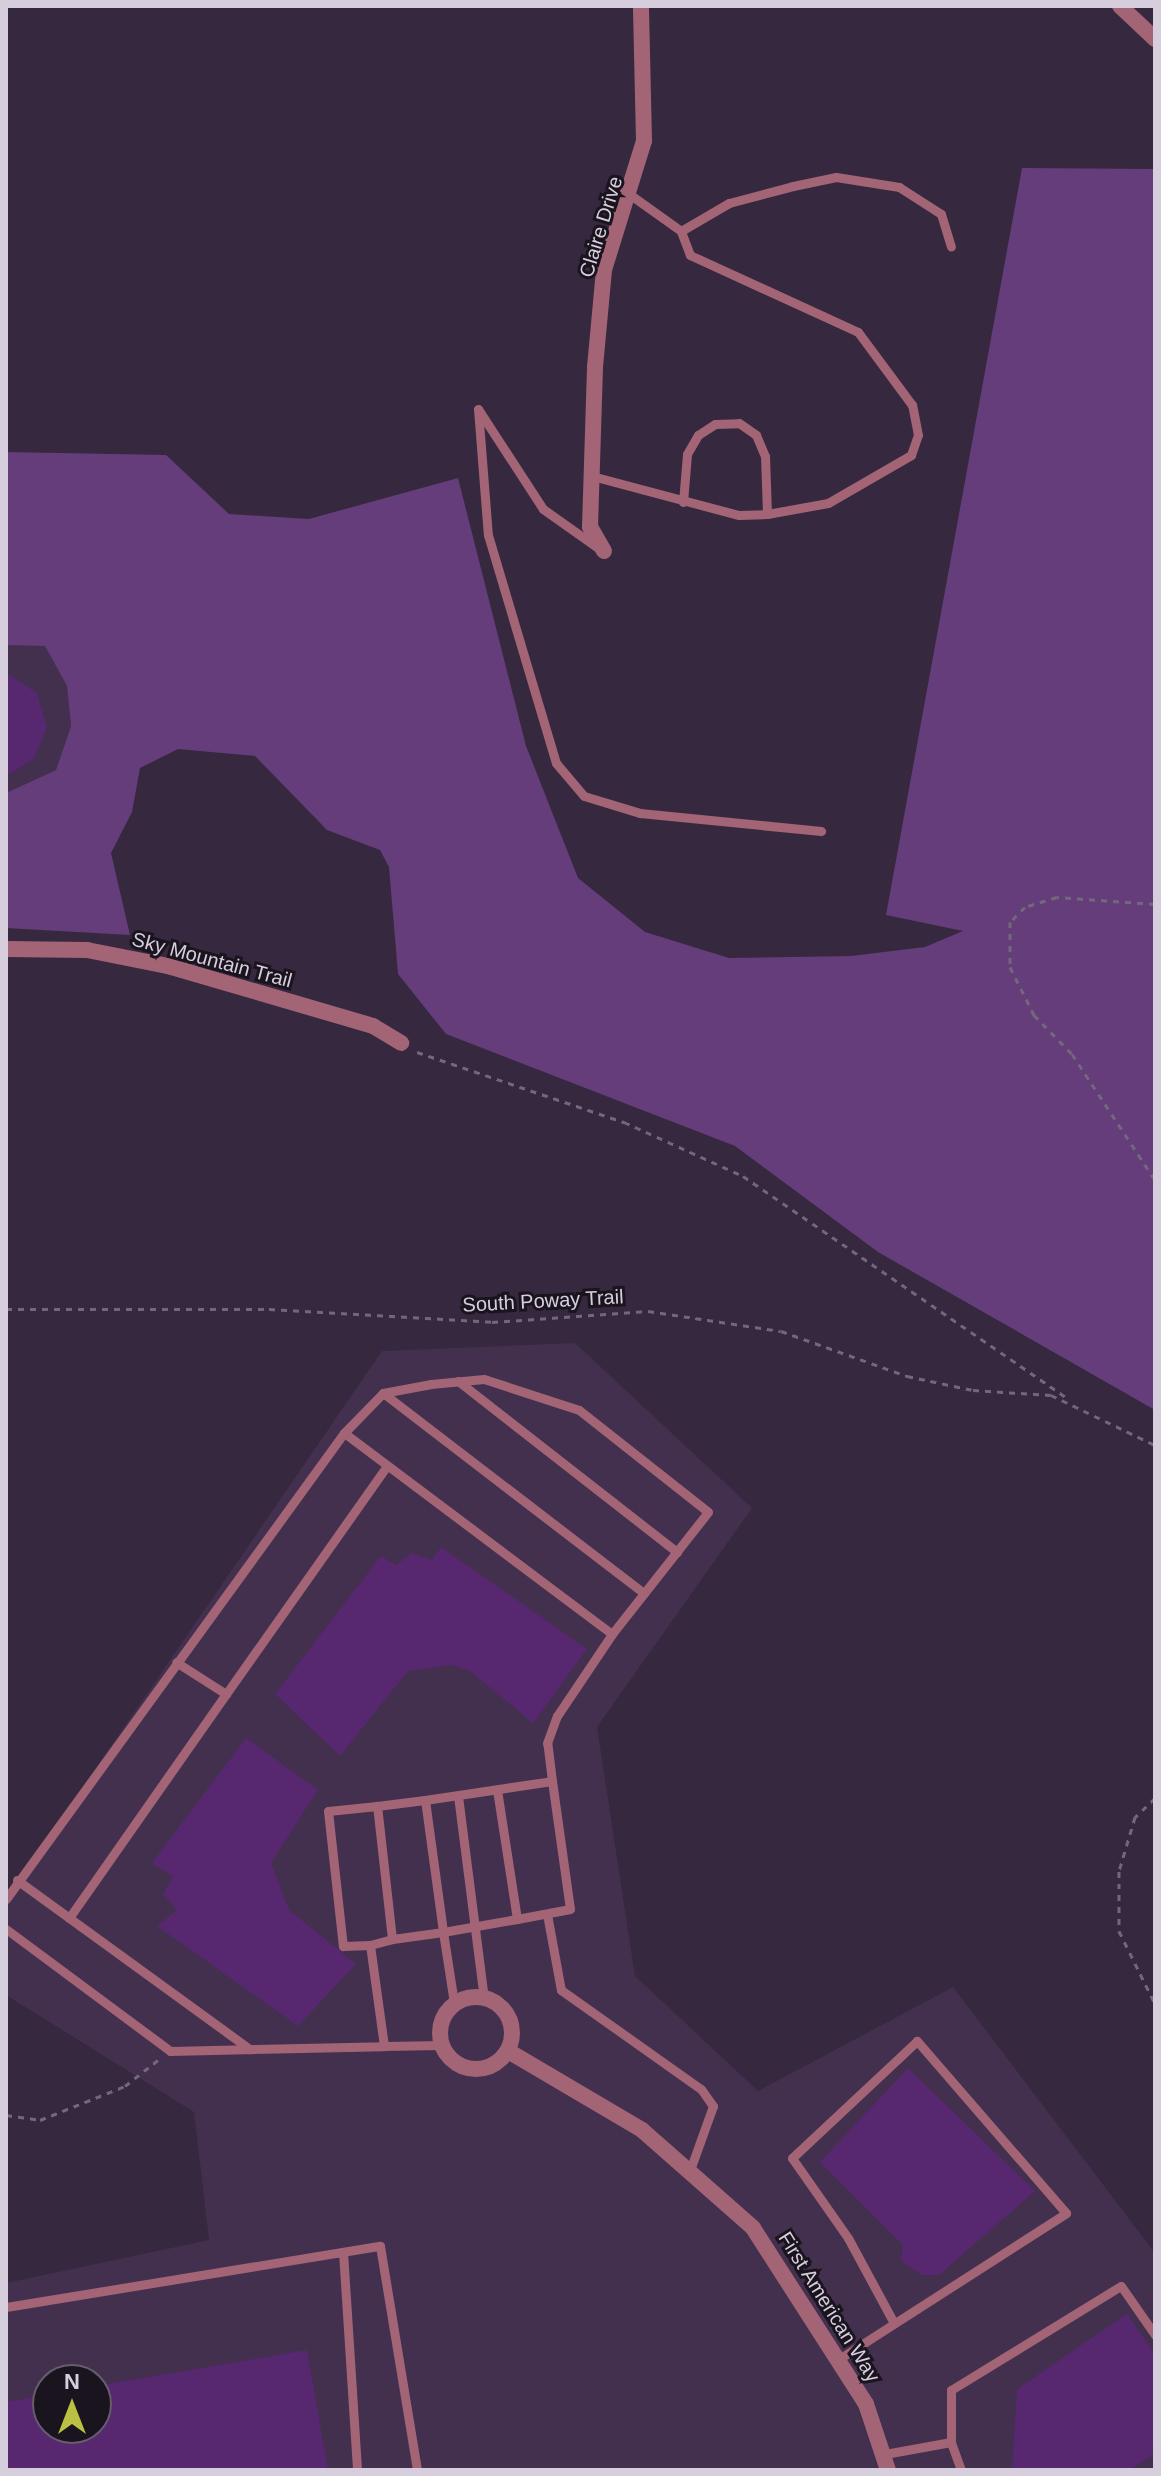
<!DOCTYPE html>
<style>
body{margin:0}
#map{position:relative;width:1161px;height:2476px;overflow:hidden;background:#36283f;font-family:Helvetica,sans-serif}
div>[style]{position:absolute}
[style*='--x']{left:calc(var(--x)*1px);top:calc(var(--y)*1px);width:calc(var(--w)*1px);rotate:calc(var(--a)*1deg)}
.built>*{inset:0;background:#42304e}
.green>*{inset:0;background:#643d7a}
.building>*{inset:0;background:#572770}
.path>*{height:3px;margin-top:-1.5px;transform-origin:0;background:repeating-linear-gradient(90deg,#73677b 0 6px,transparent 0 12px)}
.lane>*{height:9px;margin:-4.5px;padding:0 4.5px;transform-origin:4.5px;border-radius:4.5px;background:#a36475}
.street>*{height:16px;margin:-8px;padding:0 8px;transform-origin:8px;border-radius:8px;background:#a36475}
.street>.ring{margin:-8px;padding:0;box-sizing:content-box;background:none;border:16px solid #a36475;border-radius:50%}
span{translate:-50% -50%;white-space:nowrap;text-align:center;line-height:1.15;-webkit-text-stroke:6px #1a141f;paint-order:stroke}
.street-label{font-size:20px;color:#d7cedd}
.frame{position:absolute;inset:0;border:8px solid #d7cedd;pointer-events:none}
.north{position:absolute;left:32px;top:2364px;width:80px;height:80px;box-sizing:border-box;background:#1a141f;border:2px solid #665e6b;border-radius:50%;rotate:0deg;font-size:22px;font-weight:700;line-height:32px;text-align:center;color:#d7cedd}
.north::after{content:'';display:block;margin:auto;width:28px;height:36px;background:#bbc045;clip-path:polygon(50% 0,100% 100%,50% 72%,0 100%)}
</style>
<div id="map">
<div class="built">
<i style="clip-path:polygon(6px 645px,45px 645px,67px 686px,71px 726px,56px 770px,6px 793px)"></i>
<i style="clip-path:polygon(evenodd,575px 1343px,752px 1508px,597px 1727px,635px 1976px,758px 2091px,953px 1987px,1155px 2253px,1155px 2470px,6px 2470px,6px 2283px,209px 2240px,194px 2112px,6px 1995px,6px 1899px,382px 1351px,575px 1343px,48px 2380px,96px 2380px,96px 2428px,48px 2428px,48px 2380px)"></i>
</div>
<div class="green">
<i style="clip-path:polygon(1022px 168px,1155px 169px,1155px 1410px,878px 1252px,735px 1146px,446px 1034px,398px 974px,389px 867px,380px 850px,327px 830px,255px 756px,178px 749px,140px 768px,132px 812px,111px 853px,130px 935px,6px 928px,6px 793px,56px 770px,71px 726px,67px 686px,45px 646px,6px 645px,6px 452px,166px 455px,229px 514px,309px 519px,458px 478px,526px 746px,578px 878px,645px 932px,729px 958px,851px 956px,925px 947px,963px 931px,886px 915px)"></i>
</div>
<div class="building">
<i style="clip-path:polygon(6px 673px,37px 693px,47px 727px,34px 759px,6px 776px)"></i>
<i style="clip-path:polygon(441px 1547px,587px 1649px,533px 1723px,470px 1671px,452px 1665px,408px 1671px,340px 1756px,275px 1694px,381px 1556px,396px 1565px,412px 1553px,432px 1560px)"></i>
<i style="clip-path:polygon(246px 1738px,318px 1790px,271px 1863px,289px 1910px,356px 1964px,298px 2026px,157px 1926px,177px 1910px,163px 1894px,173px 1877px,152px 1863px)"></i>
<i style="clip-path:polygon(908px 2068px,1035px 2191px,939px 2275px,921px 2275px,901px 2260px,903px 2245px,820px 2162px)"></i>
<i style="clip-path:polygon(1127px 2314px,1155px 2354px,1155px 2454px,1129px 2470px,1012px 2470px,1017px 2389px)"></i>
<i style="clip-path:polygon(307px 2350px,328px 2470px,6px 2470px,6px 2402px,48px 2395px,48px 2428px,96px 2428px,96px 2386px)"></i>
</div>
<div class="path">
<i style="--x:1155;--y:904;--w:98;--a:-175.9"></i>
<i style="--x:1057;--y:897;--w:34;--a:163"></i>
<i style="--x:1025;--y:907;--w:21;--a:135"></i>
<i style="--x:1010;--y:922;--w:45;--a:90"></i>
<i style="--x:1010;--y:967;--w:54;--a:63.4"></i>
<i style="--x:1034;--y:1015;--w:54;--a:45.7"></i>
<i style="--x:1072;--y:1054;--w:151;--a:56.6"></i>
<i style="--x:417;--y:1052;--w:219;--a:18.7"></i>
<i style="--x:624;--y:1122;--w:131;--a:24.4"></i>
<i style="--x:743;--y:1176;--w:395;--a:34.4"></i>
<i style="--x:6;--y:1309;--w:263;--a:0"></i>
<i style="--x:269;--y:1309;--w:223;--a:3.3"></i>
<i style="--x:492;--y:1322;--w:156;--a:-4"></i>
<i style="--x:648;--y:1311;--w:134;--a:8.6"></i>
<i style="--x:781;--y:1331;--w:134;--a:19.7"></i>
<i style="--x:907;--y:1376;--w:67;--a:12"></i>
<i style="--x:973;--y:1390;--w:78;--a:3.7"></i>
<i style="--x:1051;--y:1395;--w:115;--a:25.7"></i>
<i style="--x:1155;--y:1798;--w:28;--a:136"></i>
<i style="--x:1135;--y:1817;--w:56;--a:106.5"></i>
<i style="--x:1119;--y:1871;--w:60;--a:90"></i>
<i style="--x:1119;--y:1931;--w:81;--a:63.7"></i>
<i style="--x:6;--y:2115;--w:34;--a:8"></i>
<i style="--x:40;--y:2120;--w:92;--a:-21.8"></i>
<i style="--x:125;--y:2086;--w:42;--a:-38.2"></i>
</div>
<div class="lane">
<i style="--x:632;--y:196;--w:60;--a:35.5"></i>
<i style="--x:681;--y:231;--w:56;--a:-30.3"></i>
<i style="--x:729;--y:203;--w:66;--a:-14.9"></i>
<i style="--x:793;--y:186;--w:44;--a:-11.8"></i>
<i style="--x:836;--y:177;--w:64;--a:9"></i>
<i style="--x:899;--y:187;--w:50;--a:32.7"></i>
<i style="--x:941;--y:214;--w:34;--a:73"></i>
<i style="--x:592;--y:476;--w:152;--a:14.9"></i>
<i style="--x:739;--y:515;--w:28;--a:-2"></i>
<i style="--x:767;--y:514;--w:62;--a:-10.2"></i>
<i style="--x:828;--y:503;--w:96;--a:-30"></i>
<i style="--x:911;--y:455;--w:21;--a:-71"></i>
<i style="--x:918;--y:435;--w:31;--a:-101"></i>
<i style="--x:912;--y:405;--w:91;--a:-126.5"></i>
<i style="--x:858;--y:332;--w:185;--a:-155.4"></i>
<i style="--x:690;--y:255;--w:26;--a:-111"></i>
<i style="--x:683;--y:502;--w:48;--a:-85.2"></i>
<i style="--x:687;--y:454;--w:22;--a:-60"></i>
<i style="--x:698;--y:435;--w:20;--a:-33"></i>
<i style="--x:715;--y:424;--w:24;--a:-2"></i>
<i style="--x:739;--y:423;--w:21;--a:35"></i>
<i style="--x:756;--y:435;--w:23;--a:67"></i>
<i style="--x:765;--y:456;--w:58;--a:88"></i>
<i style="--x:601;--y:550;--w:71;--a:-144.7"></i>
<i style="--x:543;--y:509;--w:119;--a:-123"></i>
<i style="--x:478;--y:409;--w:126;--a:85.5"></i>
<i style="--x:488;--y:535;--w:238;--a:73.4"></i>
<i style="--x:556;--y:763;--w:43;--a:49.7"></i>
<i style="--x:584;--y:796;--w:59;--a:16.9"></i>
<i style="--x:640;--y:813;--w:182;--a:5.7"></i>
<i style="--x:458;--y:1381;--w:278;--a:38"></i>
<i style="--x:383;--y:1393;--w:329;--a:37.5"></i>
<i style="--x:226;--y:1694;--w:279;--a:-54.8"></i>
<i style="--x:552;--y:1781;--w:38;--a:-97"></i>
<i style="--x:547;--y:1743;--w:29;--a:-70"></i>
<i style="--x:557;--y:1716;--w:99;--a:-56.1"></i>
<i style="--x:612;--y:1634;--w:335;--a:-143.1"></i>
<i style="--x:344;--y:1433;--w:56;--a:-45.7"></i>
<i style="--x:383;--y:1393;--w:49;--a:-10.6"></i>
<i style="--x:431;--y:1384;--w:53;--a:-5.4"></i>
<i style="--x:484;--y:1379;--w:100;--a:18.1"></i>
<i style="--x:579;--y:1410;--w:164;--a:38.3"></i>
<i style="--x:708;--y:1512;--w:155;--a:128.2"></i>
<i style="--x:458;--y:1796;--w:204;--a:82.7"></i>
<i style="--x:425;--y:1800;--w:128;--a:-8.5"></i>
<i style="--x:552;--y:1781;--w:129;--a:82"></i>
<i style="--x:570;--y:1909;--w:54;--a:169.3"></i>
<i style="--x:377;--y:1806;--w:48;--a:-7.1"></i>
<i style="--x:425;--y:1800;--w:133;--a:82.2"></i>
<i style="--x:443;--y:1932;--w:51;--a:172.2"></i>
<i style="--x:17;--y:1880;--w:288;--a:36"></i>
<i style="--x:6;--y:1899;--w:576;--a:-54.05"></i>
<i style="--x:547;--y:1914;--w:77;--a:79.6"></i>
<i style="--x:561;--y:1990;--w:171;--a:35.3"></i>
<i style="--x:701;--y:2089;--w:21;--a:55"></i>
<i style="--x:713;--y:2106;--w:65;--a:109.8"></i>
<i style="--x:69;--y:1918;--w:274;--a:-55"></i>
<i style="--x:226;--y:1694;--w:59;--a:-147.4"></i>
<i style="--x:6;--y:1929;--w:204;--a:36.6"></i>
<i style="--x:170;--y:2051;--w:214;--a:-1.3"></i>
<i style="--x:370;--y:1945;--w:23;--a:-15"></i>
<i style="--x:392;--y:1939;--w:134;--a:-96.4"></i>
<i style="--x:377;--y:1806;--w:49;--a:174.2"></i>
<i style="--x:328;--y:1811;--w:136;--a:83.7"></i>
<i style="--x:343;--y:1946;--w:27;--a:-2"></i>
<i style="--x:370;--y:1945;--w:102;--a:82.1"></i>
<i style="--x:384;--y:2046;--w:57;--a:-1"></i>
<i style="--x:454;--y:2003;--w:72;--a:-98.8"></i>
<i style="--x:443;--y:1932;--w:75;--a:-10"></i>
<i style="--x:517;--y:1919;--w:131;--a:-98.8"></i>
<i style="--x:343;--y:2252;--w:218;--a:86.3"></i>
<i style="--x:6;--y:2307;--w:379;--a:-9.3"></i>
<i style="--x:380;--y:2246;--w:227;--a:80.6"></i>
<i style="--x:839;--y:2359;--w:270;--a:-32.7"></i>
<i style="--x:1066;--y:2213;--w:228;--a:-130.9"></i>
<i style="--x:917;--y:2041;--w:171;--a:136.9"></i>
<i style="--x:792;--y:2158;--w:98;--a:55"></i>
<i style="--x:848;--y:2238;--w:97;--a:61.6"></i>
<i style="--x:885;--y:2454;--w:67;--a:-10.3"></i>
<i style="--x:961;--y:2470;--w:30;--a:-110"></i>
<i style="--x:951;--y:2442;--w:52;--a:-90"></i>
<i style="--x:951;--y:2390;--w:199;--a:-31.5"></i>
<i style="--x:1121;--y:2286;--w:60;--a:55.2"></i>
</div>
<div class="street">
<i style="--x:1120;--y:6;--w:48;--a:43.3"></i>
<i style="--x:604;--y:551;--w:28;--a:-120"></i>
<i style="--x:590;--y:527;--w:160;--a:-88.2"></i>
<i style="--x:595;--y:367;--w:97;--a:-84.7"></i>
<i style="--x:604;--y:270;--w:135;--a:-72.8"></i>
<i style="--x:644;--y:141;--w:135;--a:-91.3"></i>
<i style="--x:6;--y:949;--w:81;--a:0.7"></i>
<i style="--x:87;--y:950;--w:83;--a:11.2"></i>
<i style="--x:168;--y:966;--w:214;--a:16.3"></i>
<i style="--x:373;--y:1026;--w:33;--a:31"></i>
<i class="ring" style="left:440px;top:1997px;width:56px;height:56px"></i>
<i style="--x:508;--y:2051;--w:156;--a:30.5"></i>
<i style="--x:642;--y:2130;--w:148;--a:41.4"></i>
<i style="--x:753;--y:2228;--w:209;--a:57.3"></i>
<i style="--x:866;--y:2404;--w:70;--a:71.6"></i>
</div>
<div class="street-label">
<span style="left:601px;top:227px;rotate:-73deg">Claire Drive</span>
<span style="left:212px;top:960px;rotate:15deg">Sky Mountain Trail</span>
<span style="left:543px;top:1301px;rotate:-3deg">South Poway Trail</span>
<span style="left:829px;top:2307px;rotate:58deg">First American Way</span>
</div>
<div class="frame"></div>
<div class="north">N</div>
</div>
